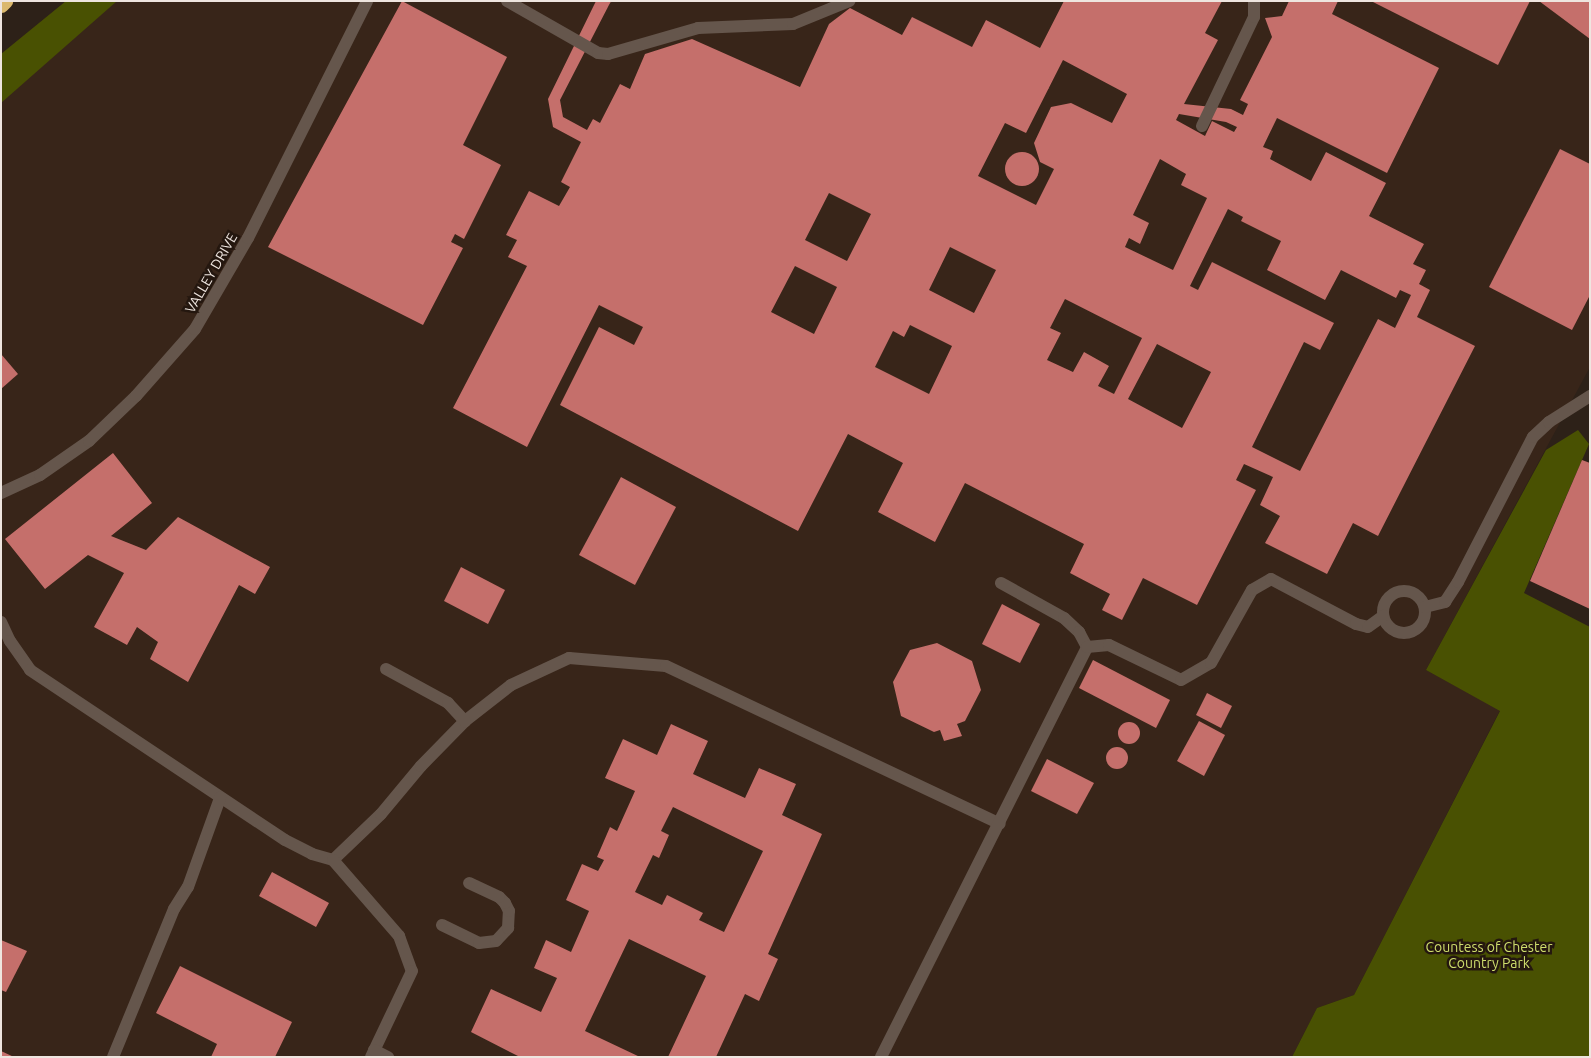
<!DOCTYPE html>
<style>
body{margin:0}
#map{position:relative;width:1591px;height:1058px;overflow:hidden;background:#2d2118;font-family:Ubuntu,sans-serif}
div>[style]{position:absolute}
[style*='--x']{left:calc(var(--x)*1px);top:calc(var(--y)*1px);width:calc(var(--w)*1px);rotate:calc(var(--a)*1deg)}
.built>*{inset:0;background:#382519}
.green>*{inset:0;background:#495102}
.building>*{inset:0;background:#c56f6b}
.round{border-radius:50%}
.lane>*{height:12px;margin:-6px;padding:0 6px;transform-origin:6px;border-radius:6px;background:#65564c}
.lane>.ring{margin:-6px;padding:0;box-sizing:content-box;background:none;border:12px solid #65564c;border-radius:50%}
.street>*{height:12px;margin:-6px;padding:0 6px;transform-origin:6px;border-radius:6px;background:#65564c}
.highway>*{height:15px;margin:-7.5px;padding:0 7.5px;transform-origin:7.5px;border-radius:7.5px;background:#dbb86c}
span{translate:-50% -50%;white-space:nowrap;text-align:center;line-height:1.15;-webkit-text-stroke:5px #24170f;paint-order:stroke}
.street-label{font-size:14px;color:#eee5df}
.park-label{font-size:14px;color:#cfde6d}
.frame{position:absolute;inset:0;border:2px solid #eee5df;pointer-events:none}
</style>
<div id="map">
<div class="built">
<i style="clip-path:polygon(66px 1px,1590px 1px,1590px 367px,1426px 670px,1500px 710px,1354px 995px,1317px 1008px,1292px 1057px,1px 1057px,1px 54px)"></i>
</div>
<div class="green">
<i style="clip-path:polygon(66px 1px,117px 1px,1px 103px,1px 54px)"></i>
<i style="clip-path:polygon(1578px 430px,1589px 444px,1524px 593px,1590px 627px,1590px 1057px,1292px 1057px,1317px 1008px,1354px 995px,1500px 711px,1426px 670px,1546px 450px)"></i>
</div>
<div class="building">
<i style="clip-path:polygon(402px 1px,507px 57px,463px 145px,501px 165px,464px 239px,455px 234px,451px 242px,463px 248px,423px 325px,268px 247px)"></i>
<i style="clip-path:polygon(evenodd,596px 1px,611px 1px,560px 100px,563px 117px,587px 130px,593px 119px,600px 123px,620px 84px,630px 89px,645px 54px,692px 39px,800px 87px,829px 24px,850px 8px,902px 35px,912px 17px,972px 47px,986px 20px,1040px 48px,1064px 1px,1222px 1px,1205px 33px,1218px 40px,1184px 104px,1231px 109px,1243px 115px,1248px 104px,1240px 100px,1272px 37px,1265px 18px,1282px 16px,1289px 1px,1338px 1px,1332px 14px,1439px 68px,1387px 173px,1277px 118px,1263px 147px,1273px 151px,1270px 159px,1311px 181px,1326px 152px,1386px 183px,1369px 216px,1424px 244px,1413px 264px,1426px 270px,1419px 284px,1430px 290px,1417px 317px,1475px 346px,1378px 536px,1353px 523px,1327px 574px,1265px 543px,1280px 516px,1260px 505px,1273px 477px,1244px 464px,1236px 480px,1256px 490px,1197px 605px,1143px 578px,1122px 620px,1102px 610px,1110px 594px,1070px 573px,1084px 544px,965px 483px,935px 542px,878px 512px,903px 463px,848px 434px,798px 531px,560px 405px,599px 327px,634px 345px,643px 327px,599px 305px,527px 447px,453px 408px,527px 266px,508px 257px,517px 240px,506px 235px,529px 191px,559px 206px,570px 187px,561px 182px,581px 142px,553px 127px,548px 99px,596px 1px,1063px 60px,1127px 94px,1112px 123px,1071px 103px,1051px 107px,1034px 143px,1040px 162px,1054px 169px,1036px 205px,978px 176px,1005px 123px,1026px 133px,1063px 60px,596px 1px,1179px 114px,1226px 122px,1237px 127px,1234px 132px,1212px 121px,1205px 136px,1176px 120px,1179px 114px,596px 1px,1160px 159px,1186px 174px,1181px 185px,1207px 198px,1173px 270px,1125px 247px,1129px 238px,1140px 244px,1149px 223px,1133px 215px,1160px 159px,596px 1px,829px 193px,871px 214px,847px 261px,805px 240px,829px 193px,596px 1px,1228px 209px,1243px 217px,1241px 221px,1281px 241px,1267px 270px,1325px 300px,1341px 270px,1396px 298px,1400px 290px,1411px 295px,1395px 328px,1378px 319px,1300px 471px,1252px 447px,1304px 342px,1320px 350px,1334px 323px,1212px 262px,1198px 290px,1190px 286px,1228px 209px,596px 1px,950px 247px,996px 270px,974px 313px,929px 290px,950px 247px,596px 1px,795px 266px,837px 287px,814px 334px,771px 312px,795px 266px,596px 1px,1065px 299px,1142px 338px,1114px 394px,1098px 386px,1109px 366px,1084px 352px,1073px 372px,1047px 360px,1061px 333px,1050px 328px,1065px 299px,596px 1px,910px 325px,952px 346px,929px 394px,875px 367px,893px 331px,904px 337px,910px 325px,596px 1px,1157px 344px,1211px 372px,1182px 428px,1128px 399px,1157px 344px)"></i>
<i style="clip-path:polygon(1371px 1px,1530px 1px,1498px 65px)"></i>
<i style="clip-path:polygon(1539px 1px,1590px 1px,1590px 39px)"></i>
<i style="clip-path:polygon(1560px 149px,1590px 164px,1590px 295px,1572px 330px,1489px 287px)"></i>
<i class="round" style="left:1005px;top:152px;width:34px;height:34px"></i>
<i style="clip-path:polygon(1px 354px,18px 374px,1px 389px)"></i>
<i style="clip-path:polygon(113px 453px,152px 503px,111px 536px,146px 550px,178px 517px,270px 567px,255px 594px,239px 585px,188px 682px,150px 659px,158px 642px,137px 627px,127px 645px,94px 627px,124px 573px,88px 555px,45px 589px,5px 539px)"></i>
<i style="clip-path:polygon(1582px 460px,1590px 463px,1590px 609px,1530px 581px)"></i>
<i style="clip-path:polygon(621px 477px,676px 507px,635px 585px,579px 555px)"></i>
<i style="clip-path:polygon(461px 567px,505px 590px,488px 624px,444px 601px)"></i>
<i style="clip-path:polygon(1002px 604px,1040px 624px,1020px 663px,982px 644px)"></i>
<i style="clip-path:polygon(937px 643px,972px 661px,981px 690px,965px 721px,957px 724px,962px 736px,944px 741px,940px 730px,934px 732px,901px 716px,893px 682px,910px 650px)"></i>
<i style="clip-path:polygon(1093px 660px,1170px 700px,1156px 728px,1079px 688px)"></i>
<i style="clip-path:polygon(1207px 693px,1232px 706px,1221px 728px,1196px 715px)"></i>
<i style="clip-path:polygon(1199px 721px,1225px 735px,1204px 776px,1177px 761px)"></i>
<i class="round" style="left:1118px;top:722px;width:22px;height:22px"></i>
<i style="clip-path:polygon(evenodd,671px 724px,708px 741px,693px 774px,745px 798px,759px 768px,796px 784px,782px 815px,822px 834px,768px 954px,778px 959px,759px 1001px,745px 994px,716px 1057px,668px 1057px,706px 976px,629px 939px,585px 1031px,640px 1057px,520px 1057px,471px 1032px,491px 989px,541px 1012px,557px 978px,534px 968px,546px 940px,571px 952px,589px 911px,566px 900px,582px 864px,598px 871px,604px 860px,597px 857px,610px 827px,617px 831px,635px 791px,605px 778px,623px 739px,657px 755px,671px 724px,673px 807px,763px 851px,724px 932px,699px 920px,703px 913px,667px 895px,662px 905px,635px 892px,653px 855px,659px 858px,669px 835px,661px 831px,673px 807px)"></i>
<i class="round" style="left:1106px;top:747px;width:22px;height:22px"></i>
<i style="clip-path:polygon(1047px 759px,1094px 783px,1077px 814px,1031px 791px)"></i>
<i style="clip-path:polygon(272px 872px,329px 903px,316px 927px,259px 896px)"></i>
<i style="clip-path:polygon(1px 940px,27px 951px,6px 992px,1px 990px)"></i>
<i style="clip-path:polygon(180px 966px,292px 1022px,275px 1057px,211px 1057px,217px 1044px,156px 1013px)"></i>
<i style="clip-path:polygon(1px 1051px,14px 1057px,1px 1057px)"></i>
</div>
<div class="lane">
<i style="--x:507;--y:1;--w:105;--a:29.7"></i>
<i style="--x:598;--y:53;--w:10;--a:6"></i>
<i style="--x:608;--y:54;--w:94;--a:-16.1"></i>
<i style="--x:698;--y:28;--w:95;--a:-2.4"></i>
<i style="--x:793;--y:24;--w:61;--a:-22.3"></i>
<i style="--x:1202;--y:126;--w:121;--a:-64.5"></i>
<i style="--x:1254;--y:17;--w:16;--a:-90"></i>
<i style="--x:1;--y:493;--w:43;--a:-24.8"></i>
<i style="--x:40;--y:475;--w:60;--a:-34.8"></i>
<i style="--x:89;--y:441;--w:65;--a:-43.8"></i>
<i style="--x:136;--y:396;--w:89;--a:-48.6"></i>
<i style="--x:195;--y:329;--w:105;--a:-59.8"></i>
<i style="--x:248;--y:238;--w:265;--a:-63.3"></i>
<i style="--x:1001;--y:583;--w:72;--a:29.1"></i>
<i style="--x:1064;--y:618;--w:21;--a:43"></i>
<i style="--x:1079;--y:632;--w:17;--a:62"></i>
<i class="ring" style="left:1383px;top:591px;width:30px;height:30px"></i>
<i style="--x:1;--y:622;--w:21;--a:65"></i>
<i style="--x:10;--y:641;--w:35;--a:55"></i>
<i style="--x:30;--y:670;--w:306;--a:33.7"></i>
<i style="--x:285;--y:840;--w:30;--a:27"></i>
<i style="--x:312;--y:854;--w:22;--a:16"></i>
<i style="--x:333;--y:860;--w:66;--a:-43.8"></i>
<i style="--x:381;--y:814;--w:62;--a:-50.2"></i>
<i style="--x:421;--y:766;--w:63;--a:-45.6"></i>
<i style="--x:465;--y:721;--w:58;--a:-38"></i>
<i style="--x:511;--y:685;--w:64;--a:-25"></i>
<i style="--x:569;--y:658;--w:97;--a:4.7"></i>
<i style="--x:666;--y:666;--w:369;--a:25.3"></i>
<i style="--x:386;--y:669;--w:71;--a:28.7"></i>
<i style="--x:448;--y:703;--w:25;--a:47"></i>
<i style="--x:333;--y:860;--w:101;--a:49"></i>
<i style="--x:399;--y:936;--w:37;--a:70"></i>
<i style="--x:412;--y:971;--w:95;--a:115.5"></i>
<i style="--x:442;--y:925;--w:41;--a:25.9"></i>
<i style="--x:479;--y:943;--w:17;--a:-7"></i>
<i style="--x:496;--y:941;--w:18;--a:-47"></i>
<i style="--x:508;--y:928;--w:17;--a:-87"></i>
<i style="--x:509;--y:911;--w:9;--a:-117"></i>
<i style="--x:505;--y:903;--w:8;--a:-135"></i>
<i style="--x:499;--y:897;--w:33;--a:-155"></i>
<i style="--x:374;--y:1050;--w:16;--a:27"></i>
<i style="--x:113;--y:1057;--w:160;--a:-67.6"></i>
<i style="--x:174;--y:909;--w:26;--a:-58"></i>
<i style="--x:188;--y:887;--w:95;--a:-70.2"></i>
<i style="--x:881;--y:1057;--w:459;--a:-63.3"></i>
<i style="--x:1087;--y:647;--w:22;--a:-5"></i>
<i style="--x:1109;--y:645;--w:80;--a:25.9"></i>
<i style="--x:1181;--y:680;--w:34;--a:-30"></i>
<i style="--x:1211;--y:663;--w:84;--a:-60.7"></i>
<i style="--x:1252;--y:590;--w:22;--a:-30"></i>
<i style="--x:1271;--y:579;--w:96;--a:27.9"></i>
<i style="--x:1356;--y:624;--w:12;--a:14"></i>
<i style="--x:1368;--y:627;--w:19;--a:-36"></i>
</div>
<div class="street">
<i style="--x:1425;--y:607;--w:21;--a:-14"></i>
<i style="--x:1445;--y:602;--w:24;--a:-57"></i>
<i style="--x:1458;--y:582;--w:163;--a:-62.7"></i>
<i style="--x:1533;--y:437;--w:22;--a:-43"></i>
<i style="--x:1549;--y:422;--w:49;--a:-32.4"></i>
</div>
<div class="highway">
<i style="--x:1;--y:5;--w:6;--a:-45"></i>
</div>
<div class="street-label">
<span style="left:211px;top:273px;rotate:-60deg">VALLEY DRIVE</span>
</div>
<div class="park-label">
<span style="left:1489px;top:955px">Countess of Chester<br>Country Park</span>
</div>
<div class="frame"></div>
</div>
